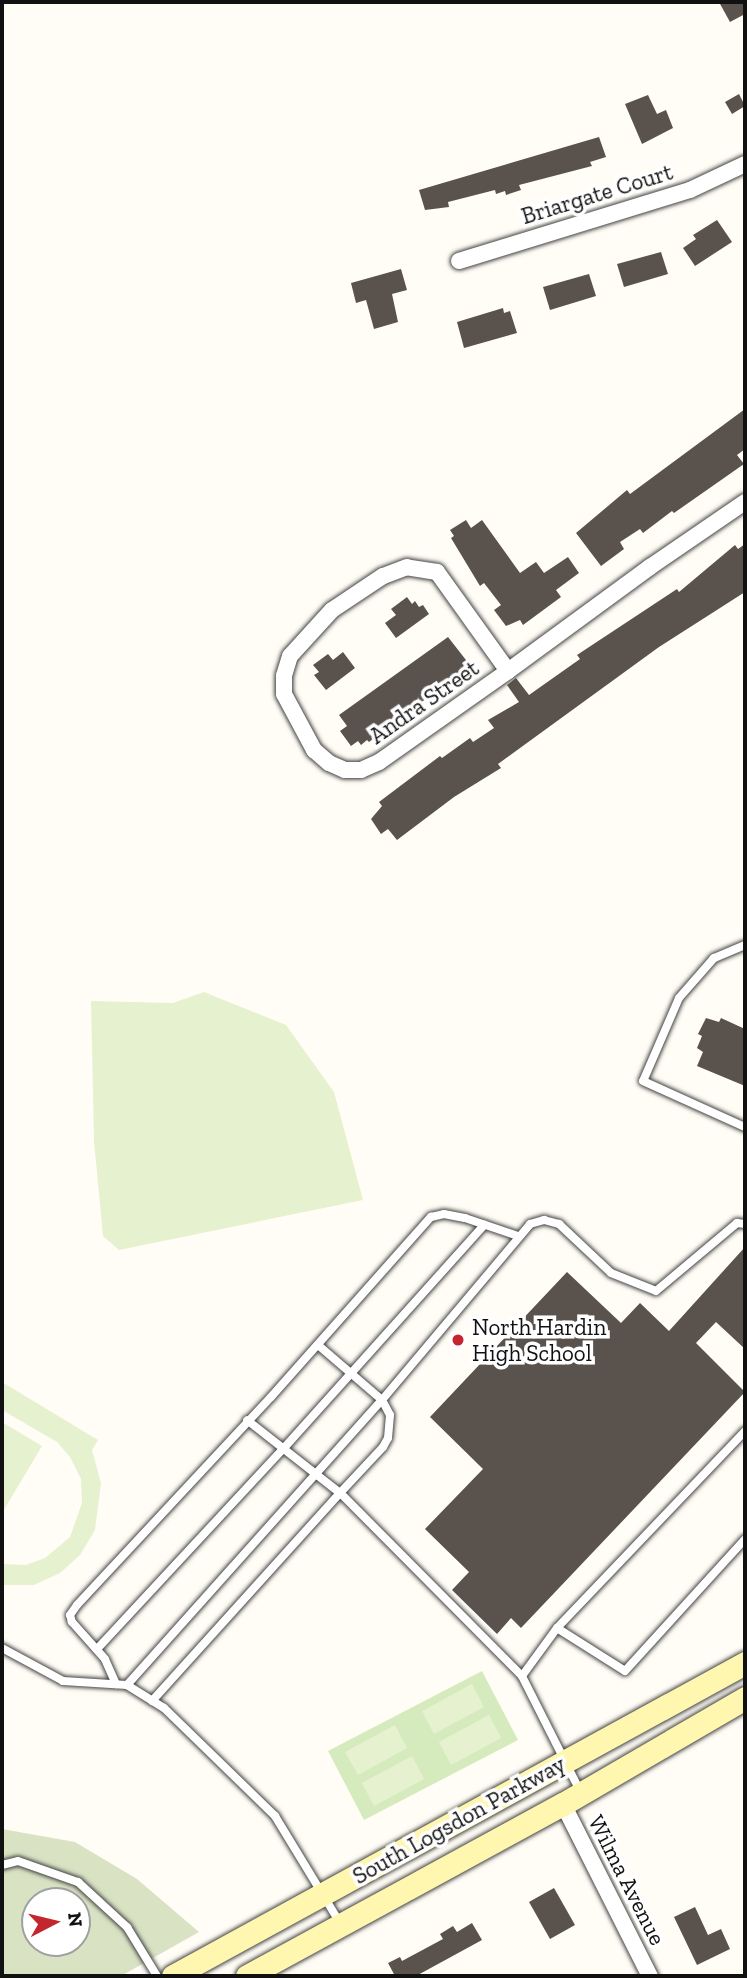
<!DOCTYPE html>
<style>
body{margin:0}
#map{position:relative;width:747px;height:1978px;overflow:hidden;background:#fffdf5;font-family:"Zilla Slab",serif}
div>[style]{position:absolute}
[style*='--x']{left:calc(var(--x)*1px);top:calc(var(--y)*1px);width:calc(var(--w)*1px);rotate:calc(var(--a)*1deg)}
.green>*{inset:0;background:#d5ebbd}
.cemetery>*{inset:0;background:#d9e3c4}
.pitch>*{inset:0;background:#e6f2cf}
.building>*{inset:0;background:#5a524d}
.roads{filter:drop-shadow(0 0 2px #444) drop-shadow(0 0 2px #444)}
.service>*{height:8px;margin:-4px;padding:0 4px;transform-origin:4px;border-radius:4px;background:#fff}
.minor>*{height:16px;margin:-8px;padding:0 8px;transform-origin:8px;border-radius:8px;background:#fff}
.secondary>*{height:23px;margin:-11.5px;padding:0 11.5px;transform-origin:11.5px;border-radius:11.5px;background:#fff6b0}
.dots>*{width:19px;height:19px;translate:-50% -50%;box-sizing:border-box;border:4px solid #fff;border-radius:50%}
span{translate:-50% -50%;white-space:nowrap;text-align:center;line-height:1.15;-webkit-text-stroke:7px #fff;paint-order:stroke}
.street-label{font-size:23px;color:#111}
.poi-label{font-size:23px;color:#111}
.left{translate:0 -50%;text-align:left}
.frame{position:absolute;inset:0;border:4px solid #111;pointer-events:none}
.north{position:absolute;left:21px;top:1887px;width:70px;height:70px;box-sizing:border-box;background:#fff;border:2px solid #a0a0a0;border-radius:50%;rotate:83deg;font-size:19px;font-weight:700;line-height:28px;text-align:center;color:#111}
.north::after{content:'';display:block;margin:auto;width:24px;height:32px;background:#c4262e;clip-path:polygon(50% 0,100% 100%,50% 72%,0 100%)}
</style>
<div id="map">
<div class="green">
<i style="clip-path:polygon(482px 1671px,518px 1740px,364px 1820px,328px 1751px)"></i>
</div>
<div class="cemetery">
<i style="clip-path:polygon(evenodd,2px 1829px,75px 1842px,137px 1879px,199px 1932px,121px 1976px,2px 1976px,2px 1829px,35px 1901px,77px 1901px,77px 1943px,35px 1943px,35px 1901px)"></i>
</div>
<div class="pitch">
<i style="clip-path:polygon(204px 992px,286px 1025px,334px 1092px,363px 1200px,119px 1250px,103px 1236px,94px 1141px,91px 1001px,173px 1003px)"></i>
<i style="clip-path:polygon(2px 1382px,98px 1440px,92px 1450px,101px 1483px,95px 1530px,80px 1555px,60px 1573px,34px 1585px,2px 1585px,2px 1564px,26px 1565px,45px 1558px,70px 1537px,82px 1503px,81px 1479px,70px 1457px,57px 1442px,2px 1410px)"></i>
<i style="clip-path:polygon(2px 1422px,42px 1446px,2px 1513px)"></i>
<i style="clip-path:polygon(472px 1684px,484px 1707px,434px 1734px,422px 1711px)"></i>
<i style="clip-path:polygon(489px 1715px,501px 1738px,451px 1765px,439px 1742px)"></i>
<i style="clip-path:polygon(395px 1725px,407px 1748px,358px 1775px,345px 1752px)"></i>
<i style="clip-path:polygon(412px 1756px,424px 1779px,374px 1806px,362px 1783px)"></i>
</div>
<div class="building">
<i style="clip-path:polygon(719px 2px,745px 2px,745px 14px,730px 22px)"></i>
<i style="clip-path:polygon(739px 94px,745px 106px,732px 114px,725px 102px)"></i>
<i style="clip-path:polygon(648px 95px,657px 114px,666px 110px,673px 128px,642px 144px,625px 104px)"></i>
<i style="clip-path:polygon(599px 137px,606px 157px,590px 162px,592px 166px,519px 185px,521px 190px,506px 195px,505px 191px,496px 194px,495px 190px,448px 202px,449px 207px,425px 210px,419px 190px)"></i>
<i style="clip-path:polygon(717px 220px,732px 242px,695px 266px,683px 248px,696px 239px,693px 235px)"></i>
<i style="clip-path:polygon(661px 252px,668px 274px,624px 287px,617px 264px)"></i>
<i style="clip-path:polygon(401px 269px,407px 290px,392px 294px,398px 322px,374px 329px,366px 300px,356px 303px,351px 283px)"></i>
<i style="clip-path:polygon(589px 274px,596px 296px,550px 310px,543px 287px)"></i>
<i style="clip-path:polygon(503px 308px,504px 313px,510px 311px,517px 333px,464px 348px,457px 322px)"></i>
<i style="clip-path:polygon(745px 409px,745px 449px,737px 455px,744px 464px,674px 513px,672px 511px,643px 533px,640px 529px,620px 542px,624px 549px,601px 566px,576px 533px,627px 490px,630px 494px)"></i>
<i style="clip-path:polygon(466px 520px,471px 528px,482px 520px,520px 573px,536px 562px,544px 573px,568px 557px,579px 573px,556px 590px,561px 597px,523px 625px,520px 620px,506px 626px,494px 610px,501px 605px,484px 583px,480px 586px,451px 538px,454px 536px,450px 530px)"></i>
<i style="clip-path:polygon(745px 544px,745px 592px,659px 647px,498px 764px,501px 768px,454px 797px,397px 840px,388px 829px,381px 834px,371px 819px,382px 806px,379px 802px,440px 756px,442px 758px,470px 738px,473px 742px,494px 728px,488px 720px,519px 702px,507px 685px,516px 678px,529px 695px,580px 659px,577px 655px,677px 589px,679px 592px,735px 545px,738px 549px)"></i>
<i style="clip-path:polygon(407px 597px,412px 604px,415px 601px,419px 607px,423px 605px,429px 614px,396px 638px,385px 623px,396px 615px,391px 609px)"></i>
<i style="clip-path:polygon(448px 637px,473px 669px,463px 677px,460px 673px,369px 742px,367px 740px,361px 745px,358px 741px,351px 746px,340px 731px,347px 726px,339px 715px)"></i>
<i style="clip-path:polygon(343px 652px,355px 668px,326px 690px,314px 675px,319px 672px,313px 665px,328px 654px,333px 660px)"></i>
<i style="clip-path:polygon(706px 1018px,719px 1022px,721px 1018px,745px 1029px,745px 1086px,697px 1066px,703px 1052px,697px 1048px,702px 1036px,698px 1034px)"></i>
<i style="clip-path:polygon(745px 1247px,745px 1349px,716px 1322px,696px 1343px,745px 1392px,521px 1628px,511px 1618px,497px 1634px,452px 1590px,469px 1572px,425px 1529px,483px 1469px,430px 1417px,567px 1272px,621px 1323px,640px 1303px,669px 1331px)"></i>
<i style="clip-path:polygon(554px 1888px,575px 1925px,550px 1939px,529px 1902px)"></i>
<i style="clip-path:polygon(695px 1907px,708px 1935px,721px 1929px,730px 1949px,697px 1965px,674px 1917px)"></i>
<i style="clip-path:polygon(472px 1923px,482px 1940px,416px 1976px,395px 1976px,388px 1963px,400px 1957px,402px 1961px,443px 1939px,440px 1934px,453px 1926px,457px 1932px)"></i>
</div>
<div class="roads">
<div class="service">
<i style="--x:745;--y:945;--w:34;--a:157"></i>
<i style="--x:714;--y:958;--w:53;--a:131.2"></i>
<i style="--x:679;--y:998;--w:90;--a:113.4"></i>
<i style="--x:643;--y:1081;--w:112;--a:24.3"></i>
<i style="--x:557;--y:1628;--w:80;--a:32.3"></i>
<i style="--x:625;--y:1671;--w:178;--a:-47.7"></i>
<i style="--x:2;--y:1648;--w:69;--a:28.4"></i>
<i style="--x:63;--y:1681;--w:64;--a:3.6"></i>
<i style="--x:127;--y:1685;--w:44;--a:31.9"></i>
<i style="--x:164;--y:1708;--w:155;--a:44.2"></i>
<i style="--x:275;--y:1816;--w:125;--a:58.7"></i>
<i style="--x:98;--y:1648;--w:273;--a:-47.1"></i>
<i style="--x:284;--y:1448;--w:300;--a:-48.1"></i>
<i style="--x:522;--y:1676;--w:59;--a:-53.9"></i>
<i style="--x:557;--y:1628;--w:272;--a:-46.3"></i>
<i style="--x:116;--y:1684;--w:27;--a:-114"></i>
<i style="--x:105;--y:1659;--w:50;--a:-131.7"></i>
<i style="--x:72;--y:1622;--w:7;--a:-106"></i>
<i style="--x:70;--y:1615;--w:12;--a:-55"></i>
<i style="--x:77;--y:1605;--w:284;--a:-47"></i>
<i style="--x:271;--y:1397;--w:241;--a:-48.4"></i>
<i style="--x:431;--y:1217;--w:13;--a:-13"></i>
<i style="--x:444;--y:1214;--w:21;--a:11"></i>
<i style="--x:465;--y:1218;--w:56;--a:18.8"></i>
<i style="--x:127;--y:1685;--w:382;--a:-48.2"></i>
<i style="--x:382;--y:1400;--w:84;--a:-139.3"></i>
<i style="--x:152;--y:1701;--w:280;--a:-47.9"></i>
<i style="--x:340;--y:1493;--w:118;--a:-141.9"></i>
<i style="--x:580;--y:1791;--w:129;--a:-116.8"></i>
<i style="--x:522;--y:1676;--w:258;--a:-134.8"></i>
<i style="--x:340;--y:1493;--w:63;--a:-46.9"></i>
<i style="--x:383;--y:1447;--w:10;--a:-61"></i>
<i style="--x:388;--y:1438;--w:23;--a:-85"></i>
<i style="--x:390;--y:1415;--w:17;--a:-118"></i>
<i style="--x:382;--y:1400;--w:230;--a:-49.9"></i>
<i style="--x:530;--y:1224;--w:15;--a:-16"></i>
<i style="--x:544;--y:1220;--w:16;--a:15"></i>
<i style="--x:559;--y:1224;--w:71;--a:43.3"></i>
<i style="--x:611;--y:1273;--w:48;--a:21.8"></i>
<i style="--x:656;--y:1291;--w:106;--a:-40"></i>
<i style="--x:737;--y:1223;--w:8;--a:7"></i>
<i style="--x:2;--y:1865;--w:16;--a:-14"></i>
<i style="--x:18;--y:1861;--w:64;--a:19.3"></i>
<i style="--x:78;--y:1882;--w:67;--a:42.6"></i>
<i style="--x:127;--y:1927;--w:57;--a:58.5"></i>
</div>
<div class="minor">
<i style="--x:459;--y:261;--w:242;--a:-17.1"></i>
<i style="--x:690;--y:190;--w:61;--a:-25.3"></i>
<i style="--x:508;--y:671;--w:122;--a:-125.6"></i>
<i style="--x:437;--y:572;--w:30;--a:-171"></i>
<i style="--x:407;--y:567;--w:26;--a:159"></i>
<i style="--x:383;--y:576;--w:61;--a:146.3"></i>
<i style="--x:332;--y:610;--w:62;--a:132.4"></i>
<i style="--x:290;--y:656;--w:21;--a:107"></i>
<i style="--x:284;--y:676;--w:18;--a:90"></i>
<i style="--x:284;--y:694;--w:64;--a:61.8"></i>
<i style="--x:314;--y:750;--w:20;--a:41"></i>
<i style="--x:329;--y:763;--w:17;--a:24"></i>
<i style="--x:345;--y:770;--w:16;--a:0"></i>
<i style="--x:361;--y:770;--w:20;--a:-24"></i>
<i style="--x:379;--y:762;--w:158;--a:-35.2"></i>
<i style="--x:508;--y:671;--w:176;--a:-36.2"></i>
<i style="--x:650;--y:567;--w:115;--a:-34.4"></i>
<i style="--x:563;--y:1804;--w:193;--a:63.2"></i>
</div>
<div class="secondary">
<i style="--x:173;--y:1976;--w:652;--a:-28.69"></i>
<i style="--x:247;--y:1976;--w:360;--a:-28.6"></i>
<i style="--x:563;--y:1804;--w:211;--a:-30.2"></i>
</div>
</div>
<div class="dots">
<i style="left:458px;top:1340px;background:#c4262e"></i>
</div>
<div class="street-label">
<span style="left:597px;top:194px;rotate:-17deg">Briargate Court</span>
<span style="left:424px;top:702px;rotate:-35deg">Andra Street</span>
<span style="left:459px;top:1820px;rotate:-29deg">South Logsdon Parkway</span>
<span style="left:627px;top:1880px;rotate:63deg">Wilma Avenue</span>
</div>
<div class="poi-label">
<span class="left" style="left:472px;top:1340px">North Hardin<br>High School</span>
</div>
<div class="frame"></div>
<div class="north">N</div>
</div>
